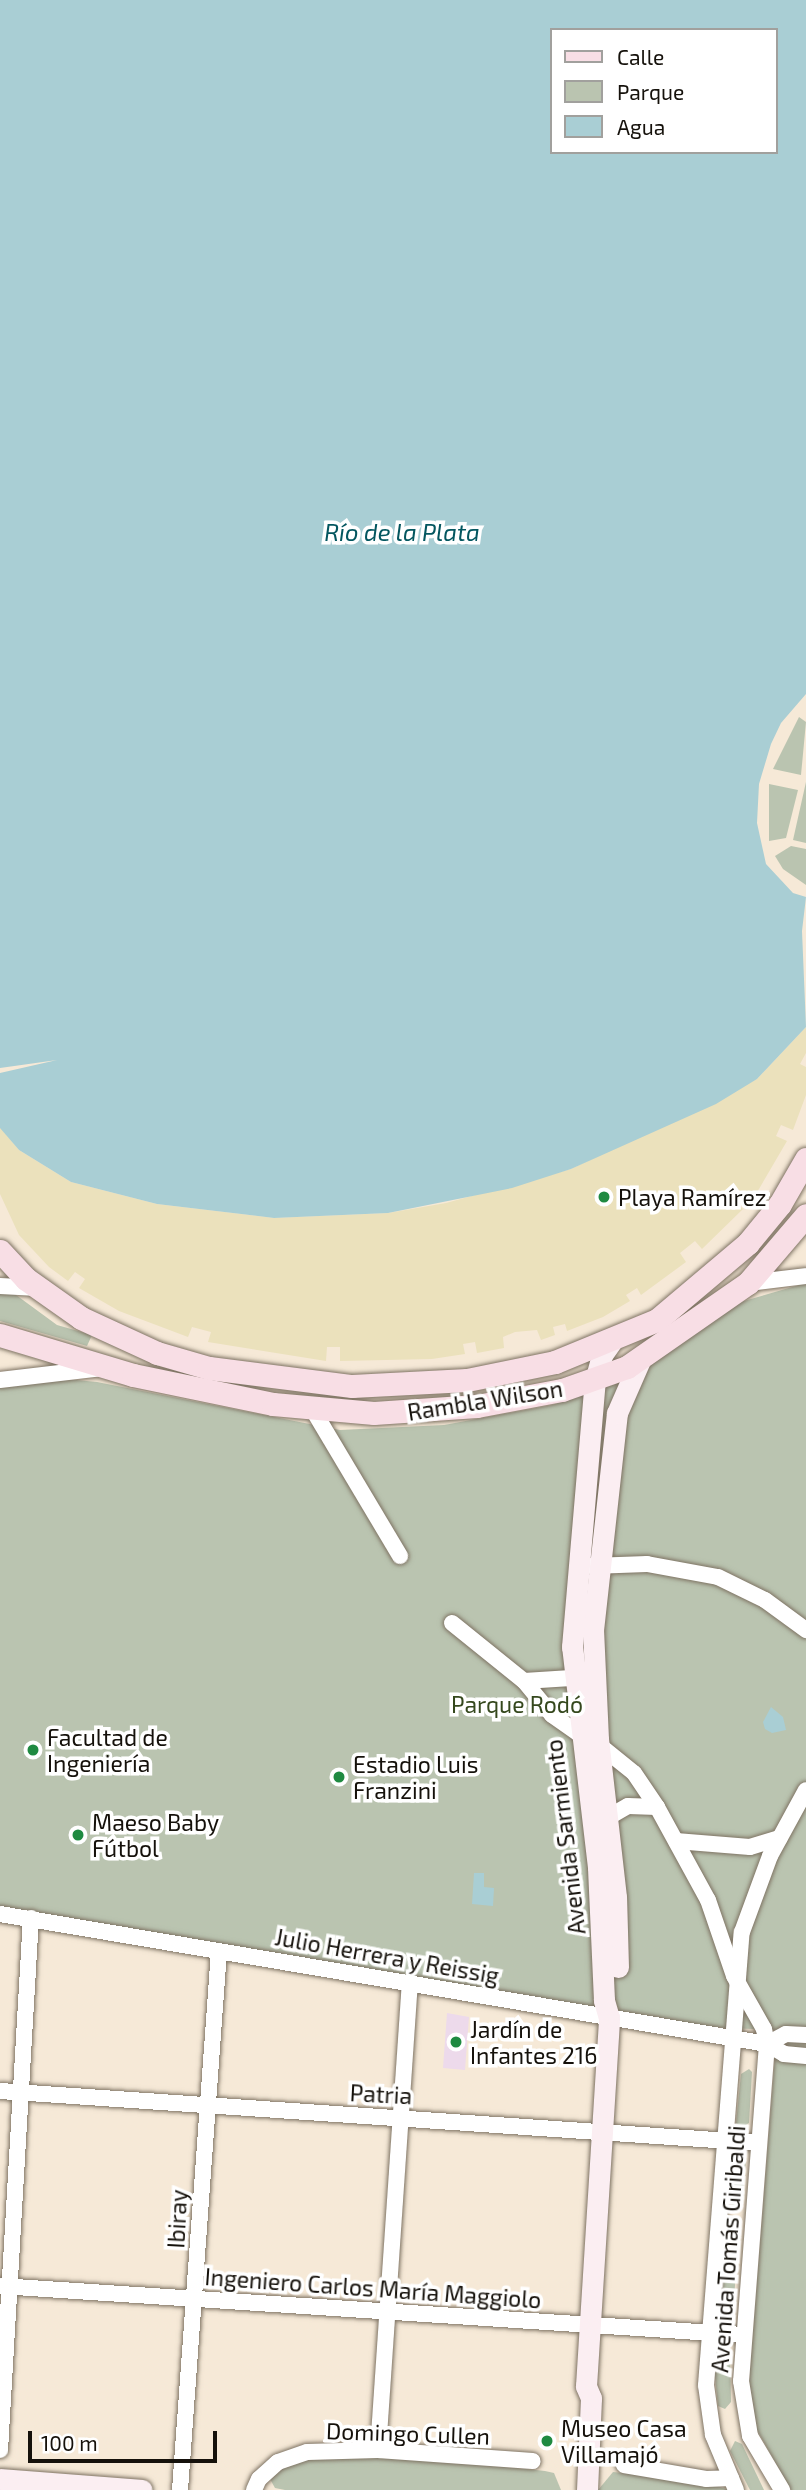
<!DOCTYPE html>
<meta charset="utf-8">
<style>
body{margin:0}
#map{position:relative;width:806px;height:2490px;overflow:hidden;background:#f6e9d7;font-family:"Exo 2",sans-serif}
div>[style]{position:absolute}
[style*='--x']{left:calc(var(--x)*1px);top:calc(var(--y)*1px);width:calc(var(--w)*1px);rotate:calc(var(--a)*1deg)}
.education>*{inset:0;background:#eddaeb}
.green>*{inset:0;background:#bac4b0}
.sand>*{inset:0;background:#ebe1bc}
.water>*{inset:0;background:#a9ced4}
.roads{filter:drop-shadow(0 0 2px #7e7363) drop-shadow(0 0 2px #7e7363)}
.street>*{height:16px;margin:-8px;padding:0 8px;transform-origin:8px;border-radius:8px;background:#fff}
.secondary>*{height:21px;margin:-10.5px;padding:0 10.5px;transform-origin:10.5px;border-radius:10.5px;background:#fbeef2}
.primary>*{height:23px;margin:-11.5px;padding:0 11.5px;transform-origin:11.5px;border-radius:11.5px;background:#f8dee5}
.dots>*{width:19px;height:19px;translate:-50% -50%;box-sizing:border-box;border:4px solid #fff;border-radius:50%}
span{translate:-50% -50%;white-space:nowrap;text-align:center;line-height:1.15;-webkit-text-stroke:7px #fff;paint-order:stroke}
.poi-label{font-size:23px;color:#15110b}
.left{translate:0 -50%;text-align:left}
.street-label{font-size:23px;color:#15110b}
.park-label{font-size:23px;color:#35481d}
.water-label{font-size:24px;color:#03565f;font-style:italic}
.legend{position:absolute;left:550px;top:28px;width:228px;height:126px;box-sizing:border-box;background:#fff;border:2px solid #a1a09d;margin:0;padding:9px 12px;list-style:none;font-size:21px;color:#15110b}
.legend li{display:flex;align-items:center;gap:14px;height:35px}
.legend b{width:35px;border:2px solid #a1a09d}
.scale{position:absolute;left:28px;top:2431px;width:189px;height:32px;box-sizing:border-box;border:4px solid #15110b;border-top:0;padding-left:9px;font-size:21px;line-height:24px;white-space:nowrap;color:#15110b;-webkit-text-stroke:5px #fff;paint-order:stroke}
</style>
<div id="map">
<div class="education">
<i style="clip-path:polygon(447px 2013px,469px 2017px,465px 2070px,443px 2068px)"></i>
</div>
<div class="green">
<i style="clip-path:polygon(799px 717px,806px 722px,801px 775px,773px 769px)"></i>
<i style="clip-path:polygon(806px 782px,806px 843px,793px 840px)"></i>
<i style="clip-path:polygon(769px 784px,798px 790px,786px 838px,769px 841px)"></i>
<i style="clip-path:polygon(791px 846px,806px 849px,806px 885px,783px 869px,775px 856px)"></i>
<i style="clip-path:polygon(806px 1283px,806px 2490px,791px 2490px,757px 2430px,749px 2381px,777px 2030px,708px 2027px,0 1907px,0 1385px,66px 1379px,97px 1382px,340px 1430px,444px 1425px,552px 1405px,616px 1384px,737px 1303px)"></i>
<i style="clip-path:polygon(0 1291px,12px 1292px,57px 1325px,92px 1335px,87px 1346px,0 1321px)"></i>
<i style="clip-path:polygon(749px 2069px,752px 2072px,749px 2123px,741px 2128px,736px 2123px,741px 2074px)"></i>
<i style="clip-path:polygon(738px 2154px,746px 2160px,742px 2204px,735px 2208px,729px 2202px,733px 2159px)"></i>
<i style="clip-path:polygon(737px 2219px,738px 2252px,729px 2256px,725px 2250px,728px 2223px)"></i>
<i style="clip-path:polygon(730px 2266px,736px 2270px,733px 2315px,725px 2320px,720px 2314px,724px 2270px)"></i>
<i style="clip-path:polygon(723px 2346px,730px 2350px,731px 2402px,725px 2409px,718px 2406px,715px 2376px,716px 2351px)"></i>
<i style="clip-path:polygon(735px 2441px,742px 2444px,764px 2490px,750px 2490px,730px 2451px)"></i>
<i style="clip-path:polygon(399px 2455px,545px 2471px,554px 2473px,561px 2490px,285px 2490px,275px 2488px,270px 2479px,292px 2461px)"></i>
<i style="clip-path:polygon(613px 2472px,701px 2481px,729px 2490px,598px 2490px)"></i>
</div>
<div class="sand">
<i style="clip-path:polygon(806px 1027px,806px 1053px,800px 1064px,806px 1067px,806px 1095px,793px 1130px,781px 1125px,776px 1136px,787px 1141px,759px 1189px,751px 1200px,742px 1192px,734px 1200px,743px 1209px,702px 1249px,695px 1241px,680px 1253px,686px 1262px,641px 1295px,637px 1288px,626px 1295px,630px 1301px,603px 1317px,567px 1331px,565px 1324px,553px 1327px,555px 1335px,541px 1340px,537px 1330px,515px 1332px,503px 1337px,504px 1348px,477px 1353px,475px 1342px,463px 1344px,465px 1354px,432px 1359px,340px 1361px,340px 1347px,327px 1347px,326px 1361px,208px 1342px,211px 1332px,192px 1327px,188px 1337px,119px 1311px,79px 1288px,85px 1279px,75px 1272px,68px 1281px,49px 1267px,19px 1235px,0 1194px,0 1127px,19px 1150px,71px 1182px,157px 1204px,274px 1218px,388px 1213px,446px 1203px,571px 1169px,757px 1079px)"></i>
</div>
<div class="water">
<i style="clip-path:polygon(evenodd,0 0,806px 0,806px 694px,781px 723px,771px 744px,759px 784px,757px 823px,766px 864px,793px 893px,806px 897px,802px 931px,806px 1027px,757px 1079px,716px 1104px,571px 1169px,512px 1188px,388px 1213px,274px 1218px,157px 1204px,71px 1182px,19px 1150px,0 1128px,0 1073px,57px 1060px,0 1068px,0 0,552px 30px,776px 30px,776px 152px,552px 152px,552px 30px)"></i>
<i style="clip-path:polygon(771px 1707px,783px 1717px,786px 1730px,772px 1733px,765px 1729px,763px 1722px)"></i>
<i style="clip-path:polygon(474px 1873px,484px 1873px,484px 1887px,494px 1888px,493px 1906px,472px 1904px)"></i>
</div>
<div class="roads">
<div class="street">
<i style="--x:748;--y:1283;--w:58;--a:-6.9"></i>
<i style="--x:0;--y:1286;--w:38;--a:3"></i>
<i style="--x:0;--y:1380;--w:103;--a:-6.7"></i>
<i style="--x:313;--y:1410;--w:170;--a:59.2"></i>
<i style="--x:591;--y:1566;--w:56;--a:-2"></i>
<i style="--x:647;--y:1564;--w:72;--a:10.4"></i>
<i style="--x:718;--y:1577;--w:52;--a:26.1"></i>
<i style="--x:765;--y:1600;--w:51;--a:36.2"></i>
<i style="--x:452;--y:1623;--w:92;--a:38.9"></i>
<i style="--x:524;--y:1681;--w:44;--a:50.5"></i>
<i style="--x:552;--y:1715;--w:33;--a:35"></i>
<i style="--x:524;--y:1681;--w:63;--a:-3.6"></i>
<i style="--x:598;--y:1744;--w:46;--a:38.9"></i>
<i style="--x:634;--y:1773;--w:41;--a:55.9"></i>
<i style="--x:657;--y:1807;--w:106;--a:61.3"></i>
<i style="--x:708;--y:1900;--w:80;--a:71.1"></i>
<i style="--x:734;--y:1976;--w:61;--a:60.5"></i>
<i style="--x:764;--y:2029;--w:15;--a:79"></i>
<i style="--x:767;--y:2044;--w:338;--a:94.4"></i>
<i style="--x:741;--y:2381;--w:56;--a:80.7"></i>
<i style="--x:750;--y:2436;--w:63;--a:59.3"></i>
<i style="--x:607;--y:1818;--w:24;--a:-30"></i>
<i style="--x:628;--y:1806;--w:29;--a:2"></i>
<i style="--x:676;--y:1841;--w:74;--a:4.6"></i>
<i style="--x:750;--y:1847;--w:31;--a:-17"></i>
<i style="--x:0;--y:1914;--w:778;--a:9.62"></i>
<i style="--x:767;--y:2044;--w:20;--a:30"></i>
<i style="--x:784;--y:2054;--w:22;--a:5"></i>
<i style="--x:767;--y:2044;--w:21;--a:-28"></i>
<i style="--x:786;--y:2034;--w:20;--a:3"></i>
<i style="--x:0;--y:2091;--w:761;--a:3.92"></i>
<i style="--x:0;--y:2286;--w:745;--a:3.77"></i>
<i style="--x:0;--y:2450;--w:533;--a:-86.67"></i>
<i style="--x:378;--y:2450;--w:468;--a:-86.1"></i>
<i style="--x:624;--y:2465;--w:83;--a:9.7"></i>
<i style="--x:706;--y:2479;--w:25;--a:-2"></i>
<i style="--x:180;--y:2490;--w:540;--a:-85.86"></i>
<i style="--x:254;--y:2490;--w:12;--a:-66"></i>
<i style="--x:259;--y:2479;--w:25;--a:-42"></i>
<i style="--x:278;--y:2462;--w:31;--a:-19"></i>
<i style="--x:307;--y:2452;--w:71;--a:-1.6"></i>
<i style="--x:378;--y:2450;--w:155;--a:4.1"></i>
<i style="--x:736;--y:2490;--w:60;--a:-112.7"></i>
<i style="--x:713;--y:2435;--w:50;--a:-98"></i>
<i style="--x:706;--y:2385;--w:454;--a:-85.5"></i>
<i style="--x:742;--y:1932;--w:81;--a:-69.8"></i>
<i style="--x:770;--y:1856;--w:75;--a:-61.4"></i>
</div>
<div class="secondary">
<i style="--x:618;--y:1967;--w:70;--a:-91.6"></i>
<i style="--x:616;--y:1897;--w:159;--a:-96.5"></i>
<i style="--x:598;--y:1739;--w:109;--a:-92.6"></i>
<i style="--x:593;--y:1630;--w:218;--a:-83.7"></i>
<i style="--x:617;--y:1413;--w:60;--a:-66.4"></i>
<i style="--x:0;--y:2479;--w:142;--a:4.4"></i>
<i style="--x:587;--y:2490;--w:92;--a:-87.5"></i>
<i style="--x:591;--y:2398;--w:13;--a:-113"></i>
<i style="--x:586;--y:2386;--w:369;--a:-86.4"></i>
<i style="--x:609;--y:2018;--w:19;--a:-106"></i>
<i style="--x:604;--y:2000;--w:133;--a:-92.6"></i>
<i style="--x:598;--y:1867;--w:222;--a:-96.7"></i>
<i style="--x:572;--y:1647;--w:267;--a:-85.1"></i>
<i style="--x:595;--y:1381;--w:27;--a:-75"></i>
<i style="--x:602;--y:1355;--w:16;--a:-55"></i>
</div>
<div class="primary">
<i style="--x:0;--y:1251;--w:38;--a:47"></i>
<i style="--x:26;--y:1279;--w:67;--a:35.3"></i>
<i style="--x:81;--y:1318;--w:84;--a:24.7"></i>
<i style="--x:157;--y:1353;--w:54;--a:16.1"></i>
<i style="--x:209;--y:1368;--w:144;--a:7.2"></i>
<i style="--x:352;--y:1386;--w:115;--a:-3"></i>
<i style="--x:467;--y:1380;--w:90;--a:-11.6"></i>
<i style="--x:555;--y:1362;--w:110;--a:-22.4"></i>
<i style="--x:657;--y:1320;--w:119;--a:-40.2"></i>
<i style="--x:748;--y:1243;--w:50;--a:-50.6"></i>
<i style="--x:780;--y:1204;--w:52;--a:-60"></i>
<i style="--x:0;--y:1335;--w:139;--a:16.7"></i>
<i style="--x:133;--y:1375;--w:143;--a:11.7"></i>
<i style="--x:273;--y:1404;--w:101;--a:5.1"></i>
<i style="--x:374;--y:1413;--w:103;--a:-3.9"></i>
<i style="--x:477;--y:1406;--w:86;--a:-10.7"></i>
<i style="--x:562;--y:1390;--w:69;--a:-19.5"></i>
<i style="--x:627;--y:1367;--w:147;--a:-34.8"></i>
<i style="--x:748;--y:1283;--w:89;--a:-49.5"></i>
</div>
</div>
<div class="dots">
<i style="left:604px;top:1197px;background:#1f8a41"></i>
<i style="left:33px;top:1750px;background:#1f8a41"></i>
<i style="left:339px;top:1777px;background:#1f8a41"></i>
<i style="left:78px;top:1835px;background:#1f8a41"></i>
<i style="left:456px;top:2042px;background:#1f8a41"></i>
<i style="left:547px;top:2441px;background:#1f8a41"></i>
</div>
<div class="poi-label">
<span class="left" style="left:618px;top:1197px">Playa Ramírez</span>
<span class="left" style="left:47px;top:1750px">Facultad de<br>Ingeniería</span>
<span class="left" style="left:353px;top:1777px">Estadio Luis<br>Franzini</span>
<span class="left" style="left:92px;top:1835px">Maeso Baby<br>Fútbol</span>
<span class="left" style="left:470px;top:2042px">Jardín de<br>Infantes 216</span>
<span class="left" style="left:561px;top:2441px">Museo Casa<br>Villamajó</span>
</div>
<div class="street-label">
<span style="left:485px;top:1400px;rotate:-9deg">Rambla Wilson</span>
<span style="left:565px;top:1837px;rotate:-97deg">Avenida Sarmiento</span>
<span style="left:387px;top:1956px;rotate:10deg">Julio Herrera y Reissig</span>
<span style="left:381px;top:2094px;rotate:3deg">Patria</span>
<span style="left:177px;top:2219px;rotate:-87deg">Ibiray</span>
<span style="left:728px;top:2249px;rotate:-86deg">Avenida Tomás Giribaldi</span>
<span style="left:373px;top:2288px;rotate:4deg">Ingeniero Carlos María Maggiolo</span>
<span style="left:408px;top:2433px;rotate:2deg">Domingo Cullen</span>
</div>
<div class="park-label">
<span style="left:517px;top:1704px">Parque Rodó</span>
</div>
<div class="water-label">
<span style="left:402px;top:532px">Río de la Plata</span>
</div>
<ul class="legend">
<li><b style="height:9px;background:#f8dee5"></b>Calle</li>
<li><b style="height:19px;background:#bac4b0"></b>Parque</li>
<li><b style="height:19px;background:#a9ced4"></b>Agua</li>
</ul>
<div class="scale">100 m</div>
</div>
